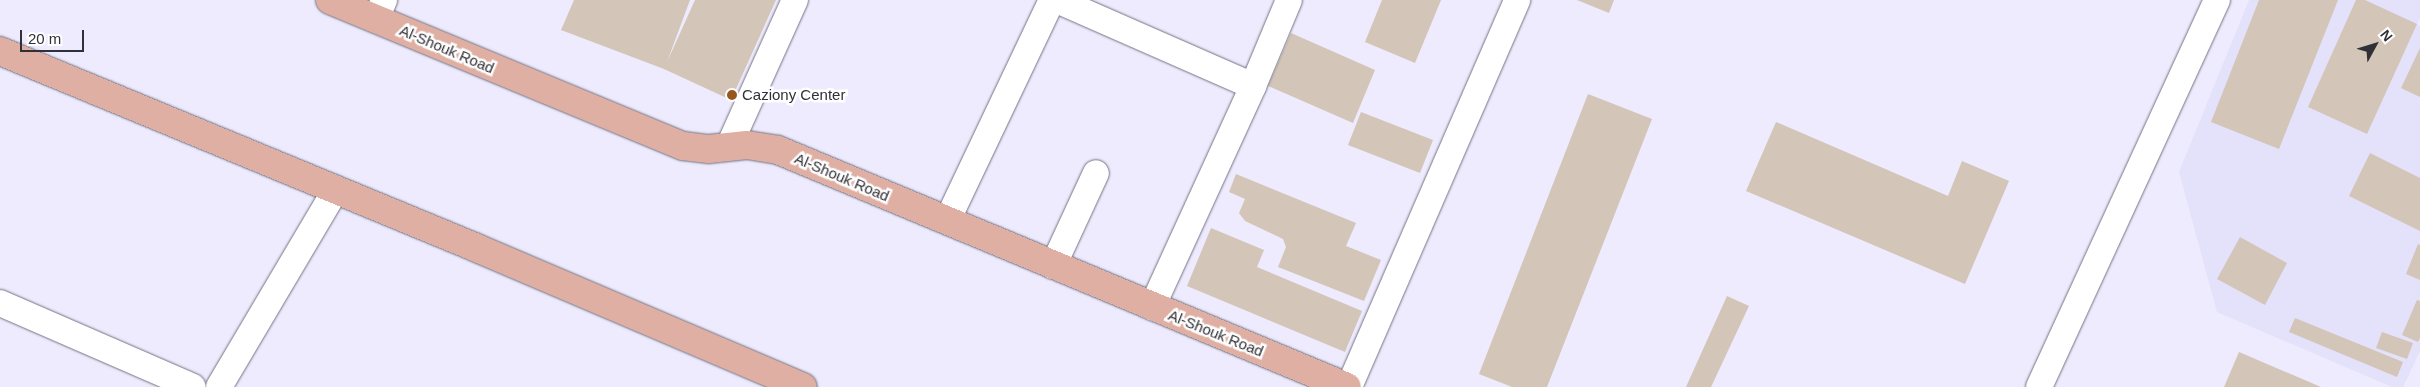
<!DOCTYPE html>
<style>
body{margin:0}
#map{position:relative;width:2420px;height:387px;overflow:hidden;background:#edebfd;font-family:Arial,sans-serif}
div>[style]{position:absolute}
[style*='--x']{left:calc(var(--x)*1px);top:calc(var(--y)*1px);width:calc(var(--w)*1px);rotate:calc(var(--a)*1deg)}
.built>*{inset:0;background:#e4e1fb}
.building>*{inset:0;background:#d3c5b7}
.roads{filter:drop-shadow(0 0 1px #747282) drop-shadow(0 0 1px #747282)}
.minor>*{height:26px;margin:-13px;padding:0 13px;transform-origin:13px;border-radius:13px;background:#fff}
.major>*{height:28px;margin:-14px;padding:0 14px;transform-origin:14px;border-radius:14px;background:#dfafa3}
.dots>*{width:14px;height:14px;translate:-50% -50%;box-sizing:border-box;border:2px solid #fff;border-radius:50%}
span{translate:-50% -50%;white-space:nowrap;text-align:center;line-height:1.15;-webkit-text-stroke:5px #fff;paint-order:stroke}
.street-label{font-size:15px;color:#313037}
.poi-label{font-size:15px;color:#313037}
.left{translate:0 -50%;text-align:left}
.north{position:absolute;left:2350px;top:20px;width:50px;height:50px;-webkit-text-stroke:4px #fff;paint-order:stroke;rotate:51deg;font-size:14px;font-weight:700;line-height:20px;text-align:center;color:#313037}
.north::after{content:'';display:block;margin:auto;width:18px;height:22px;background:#313037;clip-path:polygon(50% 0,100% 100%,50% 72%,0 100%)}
.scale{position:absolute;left:20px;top:30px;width:64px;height:22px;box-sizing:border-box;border:2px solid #313037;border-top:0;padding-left:6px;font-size:15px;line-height:18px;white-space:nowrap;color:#313037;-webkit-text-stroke:4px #fff;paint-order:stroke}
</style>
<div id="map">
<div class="built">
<i style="clip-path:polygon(2249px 0,2420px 0,2420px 19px,2417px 24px,2420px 26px,2420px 351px,2403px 387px,2392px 387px,2217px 312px,2179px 172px)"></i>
</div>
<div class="building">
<i style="clip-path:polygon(574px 0,690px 0,667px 62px,695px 0,776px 0,731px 100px,664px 69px,561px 30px)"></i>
<i style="clip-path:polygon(1382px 0,1441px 0,1415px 63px,1365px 42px)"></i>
<i style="clip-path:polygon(1577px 0,1614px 0,1609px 13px)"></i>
<i style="clip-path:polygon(2259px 0,2338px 0,2279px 149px,2211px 122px)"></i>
<i style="clip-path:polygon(2356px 0,2365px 0,2417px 24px,2367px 134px,2308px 107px)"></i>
<i style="clip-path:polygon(1291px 33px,1375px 70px,1353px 123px,1268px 86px)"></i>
<i style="clip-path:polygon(2420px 48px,2420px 97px,2401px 88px)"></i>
<i style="clip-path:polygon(1588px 94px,1652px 119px,1547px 387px,1512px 387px,1479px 374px)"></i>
<i style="clip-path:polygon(1361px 112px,1433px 140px,1420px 173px,1348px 145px)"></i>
<i style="clip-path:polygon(1776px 122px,1948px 196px,1962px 161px,2009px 181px,1965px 284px,1746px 191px)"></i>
<i style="clip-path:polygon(2370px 153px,2420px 178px,2420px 231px,2349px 196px)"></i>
<i style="clip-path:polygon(1236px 174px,1356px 223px,1346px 246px,1381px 260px,1364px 301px,1278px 267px,1286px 247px,1283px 239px,1245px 221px,1239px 213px,1245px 199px,1229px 192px)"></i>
<i style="clip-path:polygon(1211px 228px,1264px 250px,1257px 267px,1362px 311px,1345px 352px,1187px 286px)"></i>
<i style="clip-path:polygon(2240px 237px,2287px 263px,2265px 305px,2217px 279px)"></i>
<i style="clip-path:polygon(2418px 244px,2420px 245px,2420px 280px,2406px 274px)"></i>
<i style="clip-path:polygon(1727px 296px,1749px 306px,1711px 387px,1686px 387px)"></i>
<i style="clip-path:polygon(2417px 300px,2420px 301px,2420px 338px,2418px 342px,2402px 335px)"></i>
<i style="clip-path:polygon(2295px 318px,2403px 362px,2397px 377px,2289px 332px)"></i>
<i style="clip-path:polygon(2382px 332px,2413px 343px,2407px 359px,2376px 348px)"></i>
<i style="clip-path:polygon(2239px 352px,2321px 387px,2224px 387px)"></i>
</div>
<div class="roads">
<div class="minor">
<i style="--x:1057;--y:0;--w:214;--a:23.7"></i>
<i style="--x:376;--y:19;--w:21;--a:-67"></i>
<i style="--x:729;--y:146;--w:160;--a:-65.7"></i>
<i style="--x:947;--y:221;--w:245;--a:-64.6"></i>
<i style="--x:1053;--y:266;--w:102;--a:-65.2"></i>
<i style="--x:0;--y:303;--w:210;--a:23.5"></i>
<i style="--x:1152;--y:307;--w:243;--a:-65.4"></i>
<i style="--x:1253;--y:86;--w:93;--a:-67.3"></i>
<i style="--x:219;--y:387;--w:230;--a:-59.4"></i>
<i style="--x:1349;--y:387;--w:422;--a:-66.5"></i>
<i style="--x:2039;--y:387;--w:426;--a:-65.3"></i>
</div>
<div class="major">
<i style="--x:330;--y:0;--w:382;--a:22.5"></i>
<i style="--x:683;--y:146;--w:26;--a:7"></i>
<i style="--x:709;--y:149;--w:38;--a:-6"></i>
<i style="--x:747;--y:145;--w:31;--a:9"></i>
<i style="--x:778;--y:150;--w:616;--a:22.61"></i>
<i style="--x:0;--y:51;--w:516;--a:22.44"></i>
<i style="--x:477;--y:248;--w:354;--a:23.1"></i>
</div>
</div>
<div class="dots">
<i style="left:732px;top:95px;background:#97571f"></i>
</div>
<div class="street-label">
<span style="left:447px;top:49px;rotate:23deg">Al-Shouk Road</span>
<span style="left:842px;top:177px;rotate:23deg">Al-Shouk Road</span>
<span style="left:1216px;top:333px;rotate:22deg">Al-Shouk Road</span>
</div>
<div class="poi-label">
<span class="left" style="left:742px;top:95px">Caziony Center</span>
</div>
<div class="north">N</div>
<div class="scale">20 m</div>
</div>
